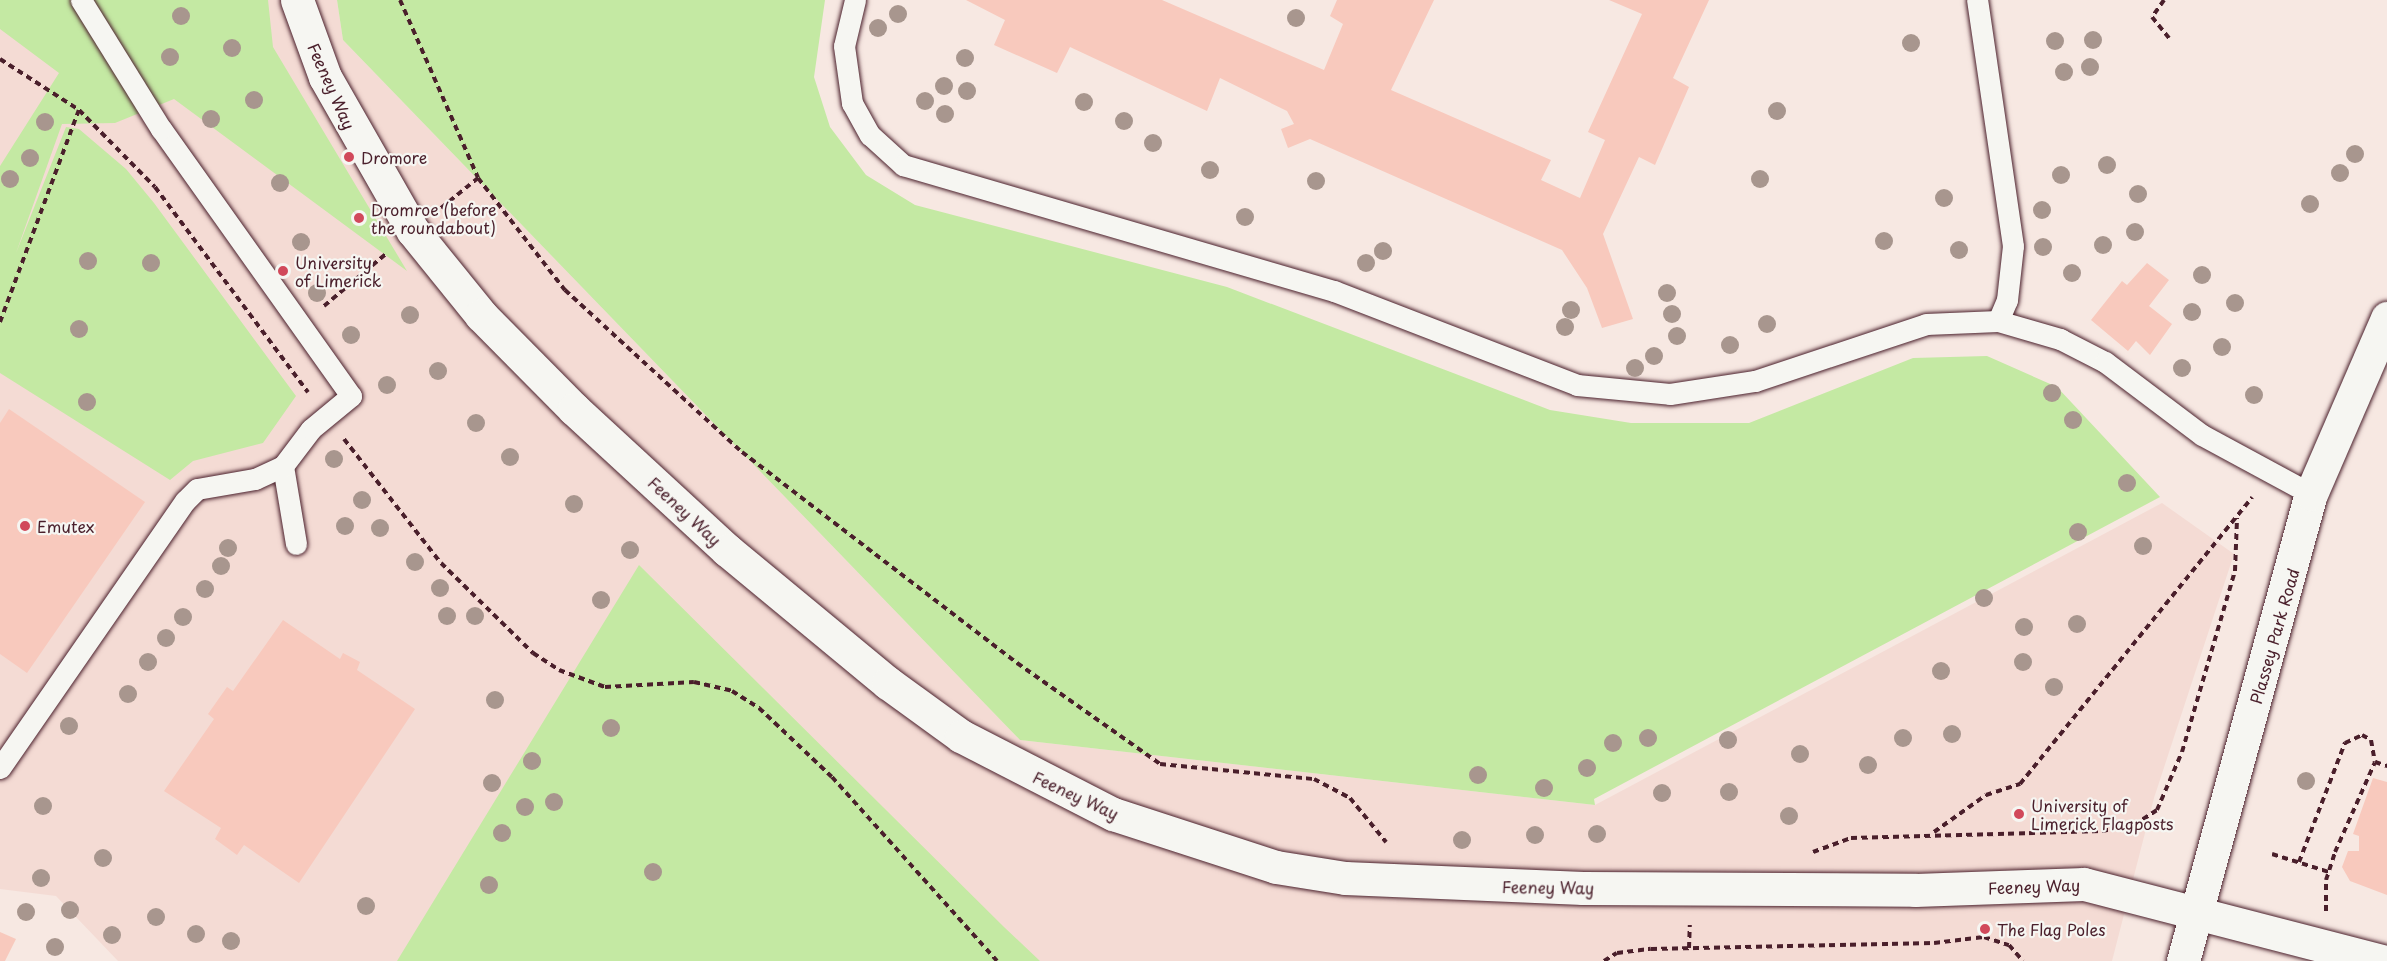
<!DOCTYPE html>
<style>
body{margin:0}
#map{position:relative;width:2387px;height:961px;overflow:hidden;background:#f7e8e2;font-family:"Playpen Sans",sans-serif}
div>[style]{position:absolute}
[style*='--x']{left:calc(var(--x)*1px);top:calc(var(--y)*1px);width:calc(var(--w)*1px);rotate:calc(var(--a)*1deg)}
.built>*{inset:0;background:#f4dbd4}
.green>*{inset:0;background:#c4e9a3}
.building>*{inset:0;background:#f8c9bd}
.path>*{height:4px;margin-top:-2px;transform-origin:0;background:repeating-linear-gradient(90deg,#4a1f2b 0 6px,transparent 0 10.5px)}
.roads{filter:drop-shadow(0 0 2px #4a1f2b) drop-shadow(0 0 2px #4a1f2b)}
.service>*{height:21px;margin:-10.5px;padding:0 10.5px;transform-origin:10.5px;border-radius:10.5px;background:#f6f6f2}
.minor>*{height:33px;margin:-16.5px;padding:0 16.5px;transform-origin:16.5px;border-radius:16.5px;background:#f6f6f2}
.tertiary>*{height:33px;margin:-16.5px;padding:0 16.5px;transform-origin:16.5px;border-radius:16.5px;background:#f6f6f2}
.trees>*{width:18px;height:18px;margin:-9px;border-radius:50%;background:#a8968e}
.dots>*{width:16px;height:16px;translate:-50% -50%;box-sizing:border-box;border:3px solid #f6f6f2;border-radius:50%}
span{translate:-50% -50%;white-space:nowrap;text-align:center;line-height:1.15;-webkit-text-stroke:4.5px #f6f6f2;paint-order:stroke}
.street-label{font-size:16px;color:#4a1f2b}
.poi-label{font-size:16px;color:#4a1f2b}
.left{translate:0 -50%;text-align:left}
</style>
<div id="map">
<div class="built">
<i style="clip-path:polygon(0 0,337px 0,343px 40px,1020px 740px,1595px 805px,2162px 503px,2234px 554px,2154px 798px,2112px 961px,118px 961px,56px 896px,0 889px)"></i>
</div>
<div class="green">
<i style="clip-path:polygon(0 0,268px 0,273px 47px,407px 271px,174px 99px,115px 123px,62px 124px,16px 253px,66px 127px,79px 129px,126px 169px,154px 203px,296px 396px,263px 443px,193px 461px,170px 480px,0 373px,0 166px,59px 73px,0 29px)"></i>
<i style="clip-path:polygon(337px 0,825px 0,814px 77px,830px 127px,866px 175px,915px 205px,1227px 287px,1550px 410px,1631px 423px,1749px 423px,1913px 358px,1987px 356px,2057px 387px,2160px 497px,1594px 799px,1595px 805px,1020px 740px,343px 40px)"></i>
<i style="clip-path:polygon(639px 565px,1004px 927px,1040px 961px,397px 961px)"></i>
</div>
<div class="building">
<i style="clip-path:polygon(966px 0,1162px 0,1324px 70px,1343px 24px,1330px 16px,1337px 0,1434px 0,1391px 90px,1551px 160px,1541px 180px,1580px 198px,1605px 140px,1588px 132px,1642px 14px,1609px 0,1709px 0,1673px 78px,1689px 87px,1655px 165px,1639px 157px,1603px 234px,1633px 319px,1602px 328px,1587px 288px,1562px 250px,1310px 139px,1288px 148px,1281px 129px,1294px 124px,1287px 111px,1220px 78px,1207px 111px,1070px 47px,1057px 73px,994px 45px,1005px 20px)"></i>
<i style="clip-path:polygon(2147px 263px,2169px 280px,2149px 306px,2172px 324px,2150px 355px,2136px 341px,2128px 351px,2091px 320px,2122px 281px,2127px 285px)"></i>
<i style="clip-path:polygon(9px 409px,145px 502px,27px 673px,0 654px,0 423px)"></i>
<i style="clip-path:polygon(283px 620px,340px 659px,343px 653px,360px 662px,357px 670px,415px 709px,299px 883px,244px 845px,237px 855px,215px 839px,221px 828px,164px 791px,214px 719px,208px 714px,227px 687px,233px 691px)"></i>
<i style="clip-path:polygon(2373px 778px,2387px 782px,2387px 895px,2350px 881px,2342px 867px,2348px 851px,2359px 851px,2359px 836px,2353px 834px)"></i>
<i style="clip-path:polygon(0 932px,16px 939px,5px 961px,0 961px)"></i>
</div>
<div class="path">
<i style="--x:400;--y:0;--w:194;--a:66.3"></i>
<i style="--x:478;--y:178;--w:142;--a:52.2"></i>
<i style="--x:565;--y:290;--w:240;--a:42.5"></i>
<i style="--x:742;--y:452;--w:347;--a:37.5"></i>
<i style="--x:1017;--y:663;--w:175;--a:35.2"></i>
<i style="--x:1160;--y:764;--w:155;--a:5.6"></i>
<i style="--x:1314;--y:779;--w:41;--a:27.8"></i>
<i style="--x:1350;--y:798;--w:57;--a:50.7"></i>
<i style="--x:2164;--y:0;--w:21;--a:125"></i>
<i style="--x:2152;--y:17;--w:27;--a:51"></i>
<i style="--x:0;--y:59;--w:94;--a:32.8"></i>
<i style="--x:79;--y:110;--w:108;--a:45.4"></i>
<i style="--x:155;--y:187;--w:256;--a:53.3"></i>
<i style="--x:441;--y:208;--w:48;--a:-39"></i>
<i style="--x:324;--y:306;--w:82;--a:-40.1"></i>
<i style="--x:0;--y:322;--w:226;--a:-69.6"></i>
<i style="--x:344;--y:439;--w:157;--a:52"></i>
<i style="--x:441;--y:563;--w:129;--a:44.4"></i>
<i style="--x:533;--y:653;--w:31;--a:33"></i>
<i style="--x:559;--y:670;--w:49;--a:20.3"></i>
<i style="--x:605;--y:687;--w:89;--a:-3.2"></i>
<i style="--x:694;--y:682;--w:39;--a:13"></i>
<i style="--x:732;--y:691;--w:32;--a:32"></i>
<i style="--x:759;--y:708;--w:100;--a:43.4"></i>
<i style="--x:832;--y:777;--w:247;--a:48.1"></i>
<i style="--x:1934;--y:832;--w:64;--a:-35.4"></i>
<i style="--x:1986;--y:795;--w:36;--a:-18"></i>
<i style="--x:2020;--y:784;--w:369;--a:-51"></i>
<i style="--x:1813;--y:852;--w:40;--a:-20.2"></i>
<i style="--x:1851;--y:838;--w:251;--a:-1.6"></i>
<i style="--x:2102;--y:831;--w:33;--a:-11"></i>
<i style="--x:2134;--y:825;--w:27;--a:-33"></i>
<i style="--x:2157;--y:810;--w:63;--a:-66.7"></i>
<i style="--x:2182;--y:752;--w:189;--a:-73.7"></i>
<i style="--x:2235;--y:571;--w:53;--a:-87.8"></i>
<i style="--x:2272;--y:854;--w:60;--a:17.5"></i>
<i style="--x:2299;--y:862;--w:128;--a:-68.9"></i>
<i style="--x:2345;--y:743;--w:19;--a:-25"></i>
<i style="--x:2362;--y:735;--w:10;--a:29"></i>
<i style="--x:2371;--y:740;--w:22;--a:80"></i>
<i style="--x:2326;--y:911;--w:31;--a:-90"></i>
<i style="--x:2326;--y:880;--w:29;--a:-72"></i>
<i style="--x:2335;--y:852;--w:98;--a:-66"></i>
<i style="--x:2375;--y:762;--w:13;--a:18"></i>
<i style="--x:1689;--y:948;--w:23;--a:-88"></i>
<i style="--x:1604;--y:961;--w:15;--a:-32"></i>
<i style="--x:1617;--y:953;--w:34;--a:-7"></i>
<i style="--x:1651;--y:949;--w:283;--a:-1.2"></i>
<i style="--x:1934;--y:943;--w:50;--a:-6.8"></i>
<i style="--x:1984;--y:937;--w:26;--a:18"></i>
<i style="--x:2009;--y:945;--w:21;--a:49"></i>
</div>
<div class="roads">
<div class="service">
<i style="--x:855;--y:0;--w:47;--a:103.4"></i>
<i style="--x:844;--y:46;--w:58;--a:82"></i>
<i style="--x:852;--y:103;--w:37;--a:61"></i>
<i style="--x:870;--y:135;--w:45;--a:42.3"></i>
<i style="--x:903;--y:165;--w:449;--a:16.3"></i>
<i style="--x:1334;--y:291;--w:261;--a:21.1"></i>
<i style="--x:1577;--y:385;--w:93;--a:5.5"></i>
<i style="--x:1670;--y:394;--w:86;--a:-8.7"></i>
<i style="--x:1755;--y:381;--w:180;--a:-18.4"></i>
<i style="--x:1926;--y:324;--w:72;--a:-2.4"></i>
<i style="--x:1998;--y:321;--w:23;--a:-67"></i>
<i style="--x:2007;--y:300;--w:54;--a:-83.7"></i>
<i style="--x:2013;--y:246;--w:249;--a:-98.3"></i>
<i style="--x:1998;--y:321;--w:65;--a:16.2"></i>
<i style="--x:2060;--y:339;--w:51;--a:27.1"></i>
<i style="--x:2105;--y:362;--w:121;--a:37"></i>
<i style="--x:2202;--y:435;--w:124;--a:28.4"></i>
<i style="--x:283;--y:466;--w:79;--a:80.5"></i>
<i style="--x:0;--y:768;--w:325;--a:-55.3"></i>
<i style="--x:185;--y:501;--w:17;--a:-45"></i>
<i style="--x:197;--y:489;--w:59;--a:-9.8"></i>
<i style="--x:255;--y:479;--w:31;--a:-25"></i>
<i style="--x:283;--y:466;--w:46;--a:-52.9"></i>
<i style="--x:311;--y:429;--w:52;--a:-39.5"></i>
<i style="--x:351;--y:396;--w:328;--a:-125.4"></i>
<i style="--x:161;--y:129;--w:152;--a:-121.8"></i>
</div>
<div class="minor">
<i style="--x:297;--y:0;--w:82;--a:70"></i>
<i style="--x:325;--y:77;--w:177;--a:60.3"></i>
<i style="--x:413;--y:231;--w:108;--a:51"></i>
<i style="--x:481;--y:315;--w:132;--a:45.3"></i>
<i style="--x:574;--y:409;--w:208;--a:42.7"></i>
<i style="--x:727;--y:550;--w:209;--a:39.6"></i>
<i style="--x:888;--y:683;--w:90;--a:36"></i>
<i style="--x:961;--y:736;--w:171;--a:27.2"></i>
<i style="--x:1113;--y:814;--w:171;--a:18"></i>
<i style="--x:1276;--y:867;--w:70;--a:9.1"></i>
<i style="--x:1345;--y:878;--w:238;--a:2.4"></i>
<i style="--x:1583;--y:888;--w:332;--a:0.3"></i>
<i style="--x:1915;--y:890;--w:169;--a:-2"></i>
<i style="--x:2084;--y:884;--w:308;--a:14.5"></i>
</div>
<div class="tertiary">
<i style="--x:2183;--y:961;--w:484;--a:-74.7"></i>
<i style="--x:2311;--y:494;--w:192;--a:-66.6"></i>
</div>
</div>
<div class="trees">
<i style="left:898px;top:14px"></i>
<i style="left:181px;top:16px"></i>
<i style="left:1296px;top:18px"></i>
<i style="left:878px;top:28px"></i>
<i style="left:2093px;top:40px"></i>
<i style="left:2055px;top:41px"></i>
<i style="left:1911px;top:43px"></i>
<i style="left:232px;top:48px"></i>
<i style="left:170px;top:57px"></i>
<i style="left:965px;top:58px"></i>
<i style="left:2090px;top:67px"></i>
<i style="left:2064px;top:72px"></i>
<i style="left:944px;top:86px"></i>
<i style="left:967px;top:91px"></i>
<i style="left:254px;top:100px"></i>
<i style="left:925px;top:101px"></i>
<i style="left:1084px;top:102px"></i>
<i style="left:1777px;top:111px"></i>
<i style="left:945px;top:114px"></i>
<i style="left:211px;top:119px"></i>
<i style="left:1124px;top:121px"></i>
<i style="left:45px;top:122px"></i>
<i style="left:1153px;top:143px"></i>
<i style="left:2355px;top:154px"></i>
<i style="left:30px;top:158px"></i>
<i style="left:2107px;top:165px"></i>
<i style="left:1210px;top:170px"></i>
<i style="left:2340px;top:173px"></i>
<i style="left:2061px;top:175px"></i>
<i style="left:10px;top:179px"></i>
<i style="left:1760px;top:179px"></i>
<i style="left:1316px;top:181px"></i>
<i style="left:280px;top:183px"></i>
<i style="left:2138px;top:194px"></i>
<i style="left:1944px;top:198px"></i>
<i style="left:2310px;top:204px"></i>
<i style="left:2042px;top:210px"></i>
<i style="left:1245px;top:217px"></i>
<i style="left:2135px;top:232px"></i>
<i style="left:1884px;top:241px"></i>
<i style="left:301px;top:242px"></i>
<i style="left:2103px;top:245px"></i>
<i style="left:2043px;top:247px"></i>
<i style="left:1959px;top:250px"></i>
<i style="left:1383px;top:251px"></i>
<i style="left:88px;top:261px"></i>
<i style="left:151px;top:263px"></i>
<i style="left:1366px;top:263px"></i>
<i style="left:2072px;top:273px"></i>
<i style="left:2202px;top:275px"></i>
<i style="left:317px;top:293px"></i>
<i style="left:1667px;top:293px"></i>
<i style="left:2235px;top:303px"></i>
<i style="left:1571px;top:310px"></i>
<i style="left:2192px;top:312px"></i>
<i style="left:1672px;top:314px"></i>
<i style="left:410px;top:315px"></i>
<i style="left:1767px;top:324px"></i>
<i style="left:1565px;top:327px"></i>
<i style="left:79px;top:329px"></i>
<i style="left:351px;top:335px"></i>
<i style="left:1677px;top:336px"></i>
<i style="left:1730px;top:345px"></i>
<i style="left:2222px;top:347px"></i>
<i style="left:1654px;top:356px"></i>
<i style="left:1635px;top:368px"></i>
<i style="left:2182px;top:368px"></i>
<i style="left:438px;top:371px"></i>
<i style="left:387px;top:385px"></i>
<i style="left:2052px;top:393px"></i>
<i style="left:2254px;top:395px"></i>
<i style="left:87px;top:402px"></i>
<i style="left:2073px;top:420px"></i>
<i style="left:476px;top:423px"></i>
<i style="left:510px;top:457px"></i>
<i style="left:334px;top:459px"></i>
<i style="left:2127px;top:483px"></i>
<i style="left:362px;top:500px"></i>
<i style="left:574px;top:504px"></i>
<i style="left:345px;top:526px"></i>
<i style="left:380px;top:528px"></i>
<i style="left:2078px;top:532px"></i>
<i style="left:2143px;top:546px"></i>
<i style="left:228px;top:548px"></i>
<i style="left:630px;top:550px"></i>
<i style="left:415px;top:562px"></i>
<i style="left:221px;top:566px"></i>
<i style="left:440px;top:588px"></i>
<i style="left:205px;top:589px"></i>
<i style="left:1984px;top:598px"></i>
<i style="left:601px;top:600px"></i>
<i style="left:447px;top:616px"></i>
<i style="left:475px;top:616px"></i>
<i style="left:183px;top:617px"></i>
<i style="left:2077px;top:624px"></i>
<i style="left:2024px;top:627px"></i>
<i style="left:166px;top:638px"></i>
<i style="left:148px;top:662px"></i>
<i style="left:2023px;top:662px"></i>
<i style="left:1941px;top:671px"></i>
<i style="left:2054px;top:687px"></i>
<i style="left:128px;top:694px"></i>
<i style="left:495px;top:700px"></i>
<i style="left:69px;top:726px"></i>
<i style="left:611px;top:728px"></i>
<i style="left:1952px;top:734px"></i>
<i style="left:1648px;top:738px"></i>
<i style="left:1903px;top:738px"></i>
<i style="left:1728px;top:740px"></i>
<i style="left:1613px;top:743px"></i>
<i style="left:1800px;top:754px"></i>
<i style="left:532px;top:761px"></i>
<i style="left:1868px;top:765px"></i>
<i style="left:1587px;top:768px"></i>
<i style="left:1478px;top:775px"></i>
<i style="left:2306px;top:781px"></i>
<i style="left:492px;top:783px"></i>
<i style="left:1544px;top:788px"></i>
<i style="left:1729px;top:792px"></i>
<i style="left:1662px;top:793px"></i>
<i style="left:554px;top:802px"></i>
<i style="left:43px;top:806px"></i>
<i style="left:525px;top:807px"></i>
<i style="left:1789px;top:816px"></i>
<i style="left:502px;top:833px"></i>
<i style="left:1597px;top:834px"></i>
<i style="left:1535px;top:835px"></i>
<i style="left:1462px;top:840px"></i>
<i style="left:103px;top:858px"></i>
<i style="left:653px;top:872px"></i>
<i style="left:41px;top:878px"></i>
<i style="left:489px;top:885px"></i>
<i style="left:366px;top:906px"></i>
<i style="left:70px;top:910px"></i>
<i style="left:26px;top:912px"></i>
<i style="left:156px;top:917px"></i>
<i style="left:196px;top:934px"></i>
<i style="left:112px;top:935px"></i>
<i style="left:231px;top:941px"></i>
<i style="left:55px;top:947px"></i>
</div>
<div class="dots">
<i style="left:349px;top:157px;background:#d1495b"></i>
<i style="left:359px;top:218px;background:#d1495b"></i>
<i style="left:283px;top:271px;background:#d1495b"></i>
<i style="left:25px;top:526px;background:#d1495b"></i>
<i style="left:2019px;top:814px;background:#d1495b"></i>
<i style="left:1985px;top:929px;background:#d1495b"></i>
</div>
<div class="street-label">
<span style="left:332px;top:86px;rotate:66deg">Feeney Way</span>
<span style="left:685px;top:511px;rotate:43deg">Feeney Way</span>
<span style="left:2274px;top:636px;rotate:-74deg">Plassey Park Road</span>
<span style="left:1076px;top:795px;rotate:25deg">Feeney Way</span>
<span style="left:2034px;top:886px;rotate:-2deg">Feeney Way</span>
<span style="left:1548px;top:887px;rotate:1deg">Feeney Way</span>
</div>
<div class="poi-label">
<span class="left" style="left:361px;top:157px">Dromore</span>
<span class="left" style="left:371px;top:218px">Dromroe (before<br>the roundabout)</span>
<span class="left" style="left:295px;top:271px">University<br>of Limerick</span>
<span class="left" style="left:37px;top:526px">Emutex</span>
<span class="left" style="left:2031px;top:814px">University of<br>Limerick Flagposts</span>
<span class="left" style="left:1997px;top:929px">The Flag Poles</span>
</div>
</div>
